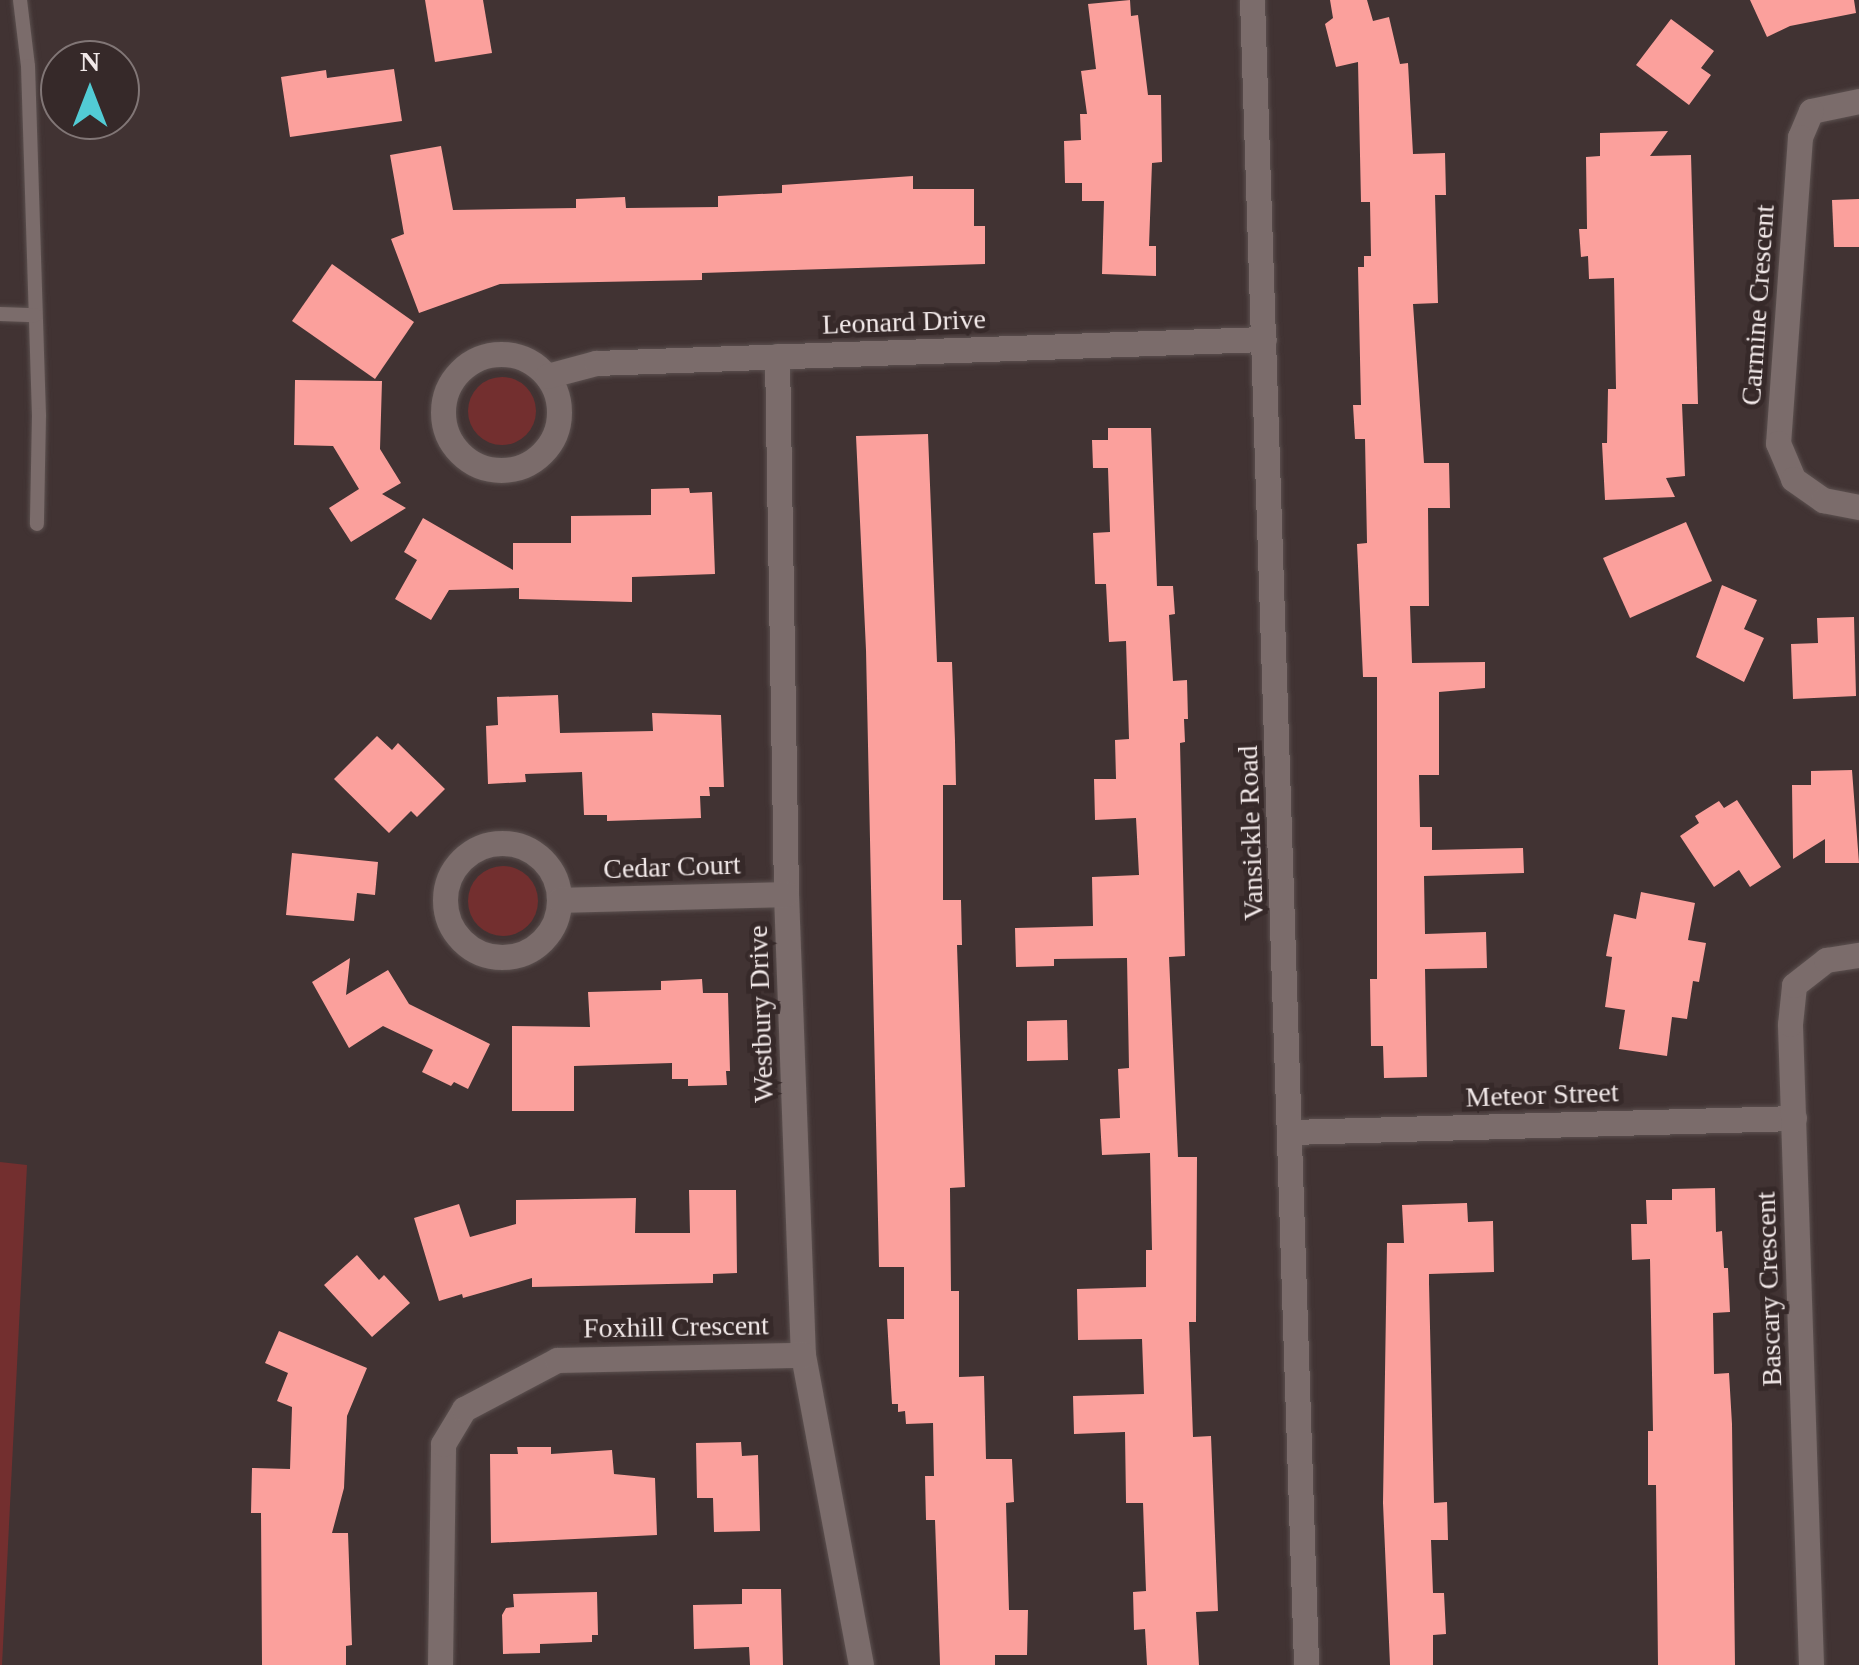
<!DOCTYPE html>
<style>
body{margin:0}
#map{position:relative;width:1859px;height:1665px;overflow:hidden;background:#413333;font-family:Georgia,serif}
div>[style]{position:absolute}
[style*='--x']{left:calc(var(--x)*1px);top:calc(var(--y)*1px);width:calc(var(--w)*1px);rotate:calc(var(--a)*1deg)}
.green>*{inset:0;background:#732f2f}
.round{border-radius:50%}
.building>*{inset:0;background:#fba09c}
.roads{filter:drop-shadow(0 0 2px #5c5150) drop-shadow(0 0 2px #5c5150)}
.service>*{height:14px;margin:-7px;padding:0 7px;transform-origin:7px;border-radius:7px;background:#7b6c6b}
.minor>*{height:25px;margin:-12.5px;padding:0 12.5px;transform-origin:12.5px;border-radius:12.5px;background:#7b6c6b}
.minor>.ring{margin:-12.5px;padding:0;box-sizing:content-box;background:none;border:25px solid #7b6c6b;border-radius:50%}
.tertiary>*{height:25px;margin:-12.5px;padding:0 12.5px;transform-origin:12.5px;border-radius:12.5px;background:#7b6c6b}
span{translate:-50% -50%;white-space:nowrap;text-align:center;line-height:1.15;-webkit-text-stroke:10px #362929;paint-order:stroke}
.street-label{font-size:28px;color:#f2e9e9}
.north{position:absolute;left:40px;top:40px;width:100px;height:100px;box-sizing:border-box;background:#362929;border:2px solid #817676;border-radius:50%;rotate:0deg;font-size:28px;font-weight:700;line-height:40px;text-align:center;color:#f2e9e9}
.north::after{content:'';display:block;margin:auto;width:35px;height:45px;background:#52ccd5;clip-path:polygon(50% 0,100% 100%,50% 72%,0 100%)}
</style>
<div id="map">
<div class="green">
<i class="round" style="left:468px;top:377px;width:68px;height:68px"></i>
<i class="round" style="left:468px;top:866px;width:70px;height:70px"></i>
<i style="clip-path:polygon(0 1162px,27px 1165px,2px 1665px,0 1665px)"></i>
</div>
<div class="building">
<i style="clip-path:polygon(425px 0,483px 0,492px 53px,435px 62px)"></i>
<i style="clip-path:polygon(1130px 0,1131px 16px,1138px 15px,1148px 95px,1161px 95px,1162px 162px,1152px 163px,1149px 246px,1156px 246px,1156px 276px,1102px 274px,1104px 201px,1082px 201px,1082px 183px,1065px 183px,1064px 141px,1081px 140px,1080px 114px,1087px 114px,1081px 71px,1096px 69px,1088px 4px)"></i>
<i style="clip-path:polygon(1330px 0,1367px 0,1373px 21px,1389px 17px,1400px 64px,1408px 63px,1413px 154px,1445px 153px,1446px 195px,1435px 195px,1438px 303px,1413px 304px,1424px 463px,1449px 463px,1450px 508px,1428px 508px,1429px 606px,1410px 606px,1412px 663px,1485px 662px,1485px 688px,1439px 692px,1439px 775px,1419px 775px,1420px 827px,1432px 827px,1432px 850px,1523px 848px,1524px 873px,1424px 876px,1425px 934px,1486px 932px,1487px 968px,1425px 969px,1427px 1077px,1384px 1078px,1383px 1046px,1371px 1046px,1370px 979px,1377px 979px,1377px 677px,1363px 677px,1357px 544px,1367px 543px,1365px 439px,1355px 439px,1353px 405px,1361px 405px,1358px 267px,1364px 267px,1364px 256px,1371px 256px,1370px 202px,1361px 202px,1358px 62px,1336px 67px,1325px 24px,1333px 18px)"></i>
<i style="clip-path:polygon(1750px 0,1854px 0,1856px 13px,1790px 26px,1767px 37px)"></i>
<i style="clip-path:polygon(1671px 19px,1714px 51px,1701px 68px,1711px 75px,1689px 105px,1636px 65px)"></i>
<i style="clip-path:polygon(394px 69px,402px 121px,290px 137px,281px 77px,326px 70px,327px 78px)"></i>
<i style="clip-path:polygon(1668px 131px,1650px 156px,1691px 155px,1698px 404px,1682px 404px,1685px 476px,1666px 478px,1675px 497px,1605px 500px,1602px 443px,1607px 443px,1608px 389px,1616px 389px,1614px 278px,1589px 279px,1588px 256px,1581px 257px,1579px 229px,1587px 229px,1586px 157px,1600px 156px,1600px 133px)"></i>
<i style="clip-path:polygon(441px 146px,453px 210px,576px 208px,576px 199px,625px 197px,626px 208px,718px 207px,718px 196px,782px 193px,782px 185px,913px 176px,913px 189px,974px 189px,974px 226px,985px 226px,985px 264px,702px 273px,702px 280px,500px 284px,419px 313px,391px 239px,404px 234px,390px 155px)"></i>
<i style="clip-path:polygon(1859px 199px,1859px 247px,1834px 247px,1832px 200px)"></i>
<i style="clip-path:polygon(332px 264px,414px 322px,375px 379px,292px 321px)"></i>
<i style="clip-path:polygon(295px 380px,382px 381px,380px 449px,401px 483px,382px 494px,406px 508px,351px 542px,329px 508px,359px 489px,333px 446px,294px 445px)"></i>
<i style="clip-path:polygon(1108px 428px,1151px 428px,1157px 586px,1173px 586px,1175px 614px,1169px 615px,1173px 681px,1187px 680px,1188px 719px,1184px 719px,1185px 742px,1180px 743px,1185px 956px,1169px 957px,1178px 1157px,1197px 1157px,1196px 1322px,1189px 1322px,1193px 1437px,1211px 1436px,1218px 1611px,1196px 1612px,1199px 1665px,1147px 1665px,1145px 1629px,1134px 1630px,1133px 1592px,1146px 1591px,1143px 1503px,1126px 1503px,1125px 1432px,1074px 1434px,1073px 1396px,1144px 1394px,1142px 1339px,1078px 1340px,1077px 1289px,1146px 1287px,1146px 1250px,1152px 1250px,1150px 1153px,1102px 1155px,1100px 1119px,1120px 1118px,1118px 1069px,1129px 1068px,1127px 958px,1054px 959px,1054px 966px,1016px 967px,1015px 928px,1093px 926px,1092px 877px,1139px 875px,1136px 818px,1095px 820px,1094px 779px,1116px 779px,1115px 740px,1129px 739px,1126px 641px,1109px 642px,1106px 584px,1095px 584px,1093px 533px,1110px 532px,1108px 468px,1093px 468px,1092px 440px,1108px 440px)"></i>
<i style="clip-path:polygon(928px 434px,937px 662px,952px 662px,955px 741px,956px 785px,943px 785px,943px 900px,961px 900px,962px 945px,957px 945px,965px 1187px,950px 1188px,951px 1291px,959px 1291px,959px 1377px,984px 1376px,986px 1459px,1012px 1459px,1014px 1502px,1006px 1503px,1009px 1610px,1028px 1610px,1027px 1655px,995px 1655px,995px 1665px,940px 1665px,935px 1520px,926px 1520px,925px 1476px,934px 1476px,933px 1423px,906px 1424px,905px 1411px,898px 1412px,898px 1404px,892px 1404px,887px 1319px,904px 1319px,904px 1267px,879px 1267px,866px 650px,856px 436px)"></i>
<i style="clip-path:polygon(689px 488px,690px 493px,712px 492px,715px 574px,632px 577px,632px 602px,519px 599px,519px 588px,449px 590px,431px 620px,395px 599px,417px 560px,404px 552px,423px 518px,513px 570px,513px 543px,571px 543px,571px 516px,651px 515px,651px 489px)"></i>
<i style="clip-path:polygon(1686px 522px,1712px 581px,1630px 618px,1603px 558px)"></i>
<i style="clip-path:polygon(1722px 585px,1757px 600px,1744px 629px,1764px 638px,1744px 682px,1696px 657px)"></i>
<i style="clip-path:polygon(1854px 617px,1856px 696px,1793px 699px,1791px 644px,1818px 643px,1817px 618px)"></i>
<i style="clip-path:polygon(558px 695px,560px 733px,653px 731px,652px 713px,721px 715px,724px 787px,709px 787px,710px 796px,700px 796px,701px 818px,607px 821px,607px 815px,584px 815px,582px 772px,525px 774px,526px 782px,488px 784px,486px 726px,498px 725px,497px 697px)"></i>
<i style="clip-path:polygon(377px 736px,392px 750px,398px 743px,445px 789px,417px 817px,411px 811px,389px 833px,334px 779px)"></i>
<i style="clip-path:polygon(1852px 770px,1859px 863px,1825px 863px,1825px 839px,1793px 859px,1792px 785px,1811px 785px,1811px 771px)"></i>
<i style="clip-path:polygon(1737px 800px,1781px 867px,1750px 887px,1739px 870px,1714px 887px,1680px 836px,1699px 823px,1695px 816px,1719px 801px,1724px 808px)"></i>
<i style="clip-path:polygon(292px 853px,378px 862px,375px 895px,357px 893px,354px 921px,286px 915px)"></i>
<i style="clip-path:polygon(1641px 892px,1695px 903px,1688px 940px,1706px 943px,1699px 982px,1693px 981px,1687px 1019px,1672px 1017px,1667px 1056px,1619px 1049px,1625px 1010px,1605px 1007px,1612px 957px,1606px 956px,1614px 914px,1636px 919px)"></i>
<i style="clip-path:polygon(350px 958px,346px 995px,388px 970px,409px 1004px,490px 1044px,468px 1089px,454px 1082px,451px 1086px,422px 1072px,433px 1050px,383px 1026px,349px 1048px,312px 982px)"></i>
<i style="clip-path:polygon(702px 979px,703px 993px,728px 993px,730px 1071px,726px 1071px,727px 1085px,688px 1086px,688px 1079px,672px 1079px,672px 1063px,574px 1066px,574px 1111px,512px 1111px,512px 1026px,590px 1027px,588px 992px,661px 990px,661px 981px)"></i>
<i style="clip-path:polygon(1067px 1020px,1068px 1060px,1027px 1061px,1027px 1021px)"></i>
<i style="clip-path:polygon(1715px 1188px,1716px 1232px,1722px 1231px,1724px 1268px,1728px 1268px,1730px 1312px,1713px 1313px,1714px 1374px,1729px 1373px,1732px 1424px,1735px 1665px,1658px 1665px,1656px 1485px,1648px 1485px,1648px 1431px,1653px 1431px,1650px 1259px,1632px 1260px,1631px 1224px,1647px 1224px,1646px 1200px,1672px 1200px,1672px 1189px)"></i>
<i style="clip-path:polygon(689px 1190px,736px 1190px,737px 1273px,713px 1274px,713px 1283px,532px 1287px,532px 1278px,463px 1298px,462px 1294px,439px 1301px,414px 1218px,459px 1204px,470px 1237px,516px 1224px,516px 1200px,636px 1198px,635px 1233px,690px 1233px)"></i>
<i style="clip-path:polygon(1467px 1203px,1468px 1222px,1493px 1221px,1494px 1272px,1429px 1274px,1429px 1283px,1434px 1503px,1447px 1502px,1448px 1540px,1431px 1540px,1433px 1593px,1444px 1593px,1446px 1634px,1433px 1635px,1433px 1665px,1390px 1665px,1383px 1503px,1387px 1243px,1404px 1243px,1402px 1205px)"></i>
<i style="clip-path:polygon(357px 1255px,379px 1280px,384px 1275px,410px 1303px,372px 1337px,324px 1285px)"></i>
<i style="clip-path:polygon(279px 1331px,367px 1368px,347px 1416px,344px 1488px,332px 1533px,348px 1533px,352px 1645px,346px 1646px,346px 1665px,262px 1665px,261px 1513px,251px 1513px,252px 1468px,290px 1469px,292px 1407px,277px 1401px,288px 1373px,265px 1363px)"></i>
<i style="clip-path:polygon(741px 1442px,742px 1456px,758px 1455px,760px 1531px,714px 1532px,713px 1498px,697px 1498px,696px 1443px)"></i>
<i style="clip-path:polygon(517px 1447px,551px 1447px,551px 1454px,612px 1450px,614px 1474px,655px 1478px,657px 1535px,491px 1543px,490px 1454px,518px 1454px)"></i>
<i style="clip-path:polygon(742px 1589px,781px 1589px,783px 1665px,750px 1665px,749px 1647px,694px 1649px,693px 1605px,742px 1604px)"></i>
<i style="clip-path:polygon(597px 1592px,598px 1635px,592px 1635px,592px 1642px,540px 1644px,540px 1653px,503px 1654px,502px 1615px,506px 1608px,514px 1607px,513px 1594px)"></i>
</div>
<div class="roads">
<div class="service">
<i style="--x:20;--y:0;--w:66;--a:83.1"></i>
<i style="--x:28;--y:66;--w:349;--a:88.2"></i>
<i style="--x:39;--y:415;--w:109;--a:91.1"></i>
<i style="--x:0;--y:314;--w:35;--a:2"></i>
</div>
<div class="minor">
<i style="--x:1859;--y:101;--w:49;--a:168.2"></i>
<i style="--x:1811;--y:111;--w:28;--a:113"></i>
<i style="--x:1800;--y:137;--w:307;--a:94.1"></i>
<i style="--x:1778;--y:443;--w:39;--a:67"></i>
<i style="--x:1793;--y:479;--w:37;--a:35"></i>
<i style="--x:1823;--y:500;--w:37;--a:11"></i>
<i class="ring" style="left:443px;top:354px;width:91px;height:91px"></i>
<i style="--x:777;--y:356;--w:538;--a:89.04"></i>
<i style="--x:786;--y:894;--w:461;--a:87.9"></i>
<i style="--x:803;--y:1355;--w:315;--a:79.4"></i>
<i style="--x:547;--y:376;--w:51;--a:-14.9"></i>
<i style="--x:596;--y:363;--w:668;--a:-2.06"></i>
<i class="ring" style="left:445px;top:843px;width:89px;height:89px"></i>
<i style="--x:559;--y:900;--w:227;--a:-1.5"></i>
<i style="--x:1291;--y:1132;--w:503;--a:-1.59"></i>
<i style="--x:440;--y:1665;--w:221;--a:-89.2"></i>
<i style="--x:443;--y:1444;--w:41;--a:-59"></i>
<i style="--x:464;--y:1409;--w:105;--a:-27.8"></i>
<i style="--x:557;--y:1360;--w:246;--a:-1.2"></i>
<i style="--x:1811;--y:1665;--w:641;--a:-91.88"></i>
<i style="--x:1790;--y:1024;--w:39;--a:-84"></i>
<i style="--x:1794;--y:985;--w:41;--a:-38"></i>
<i style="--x:1826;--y:960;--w:33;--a:-9"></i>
</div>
<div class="tertiary">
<i style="--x:1252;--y:0;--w:1666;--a:88.14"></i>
</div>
</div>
<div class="street-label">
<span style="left:1758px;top:305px;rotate:-86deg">Carmine Crescent</span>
<span style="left:904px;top:322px;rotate:-2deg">Leonard Drive</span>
<span style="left:1251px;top:833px;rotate:-92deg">Vansickle Road</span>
<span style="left:672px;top:867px;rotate:-2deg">Cedar Court</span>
<span style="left:761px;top:1014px;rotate:-92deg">Westbury Drive</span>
<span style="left:1542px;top:1095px;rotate:-2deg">Meteor Street</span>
<span style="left:1769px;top:1289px;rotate:-92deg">Bascary Crescent</span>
<span style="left:676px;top:1327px;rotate:-1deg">Foxhill Crescent</span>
</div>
<div class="north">N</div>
</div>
